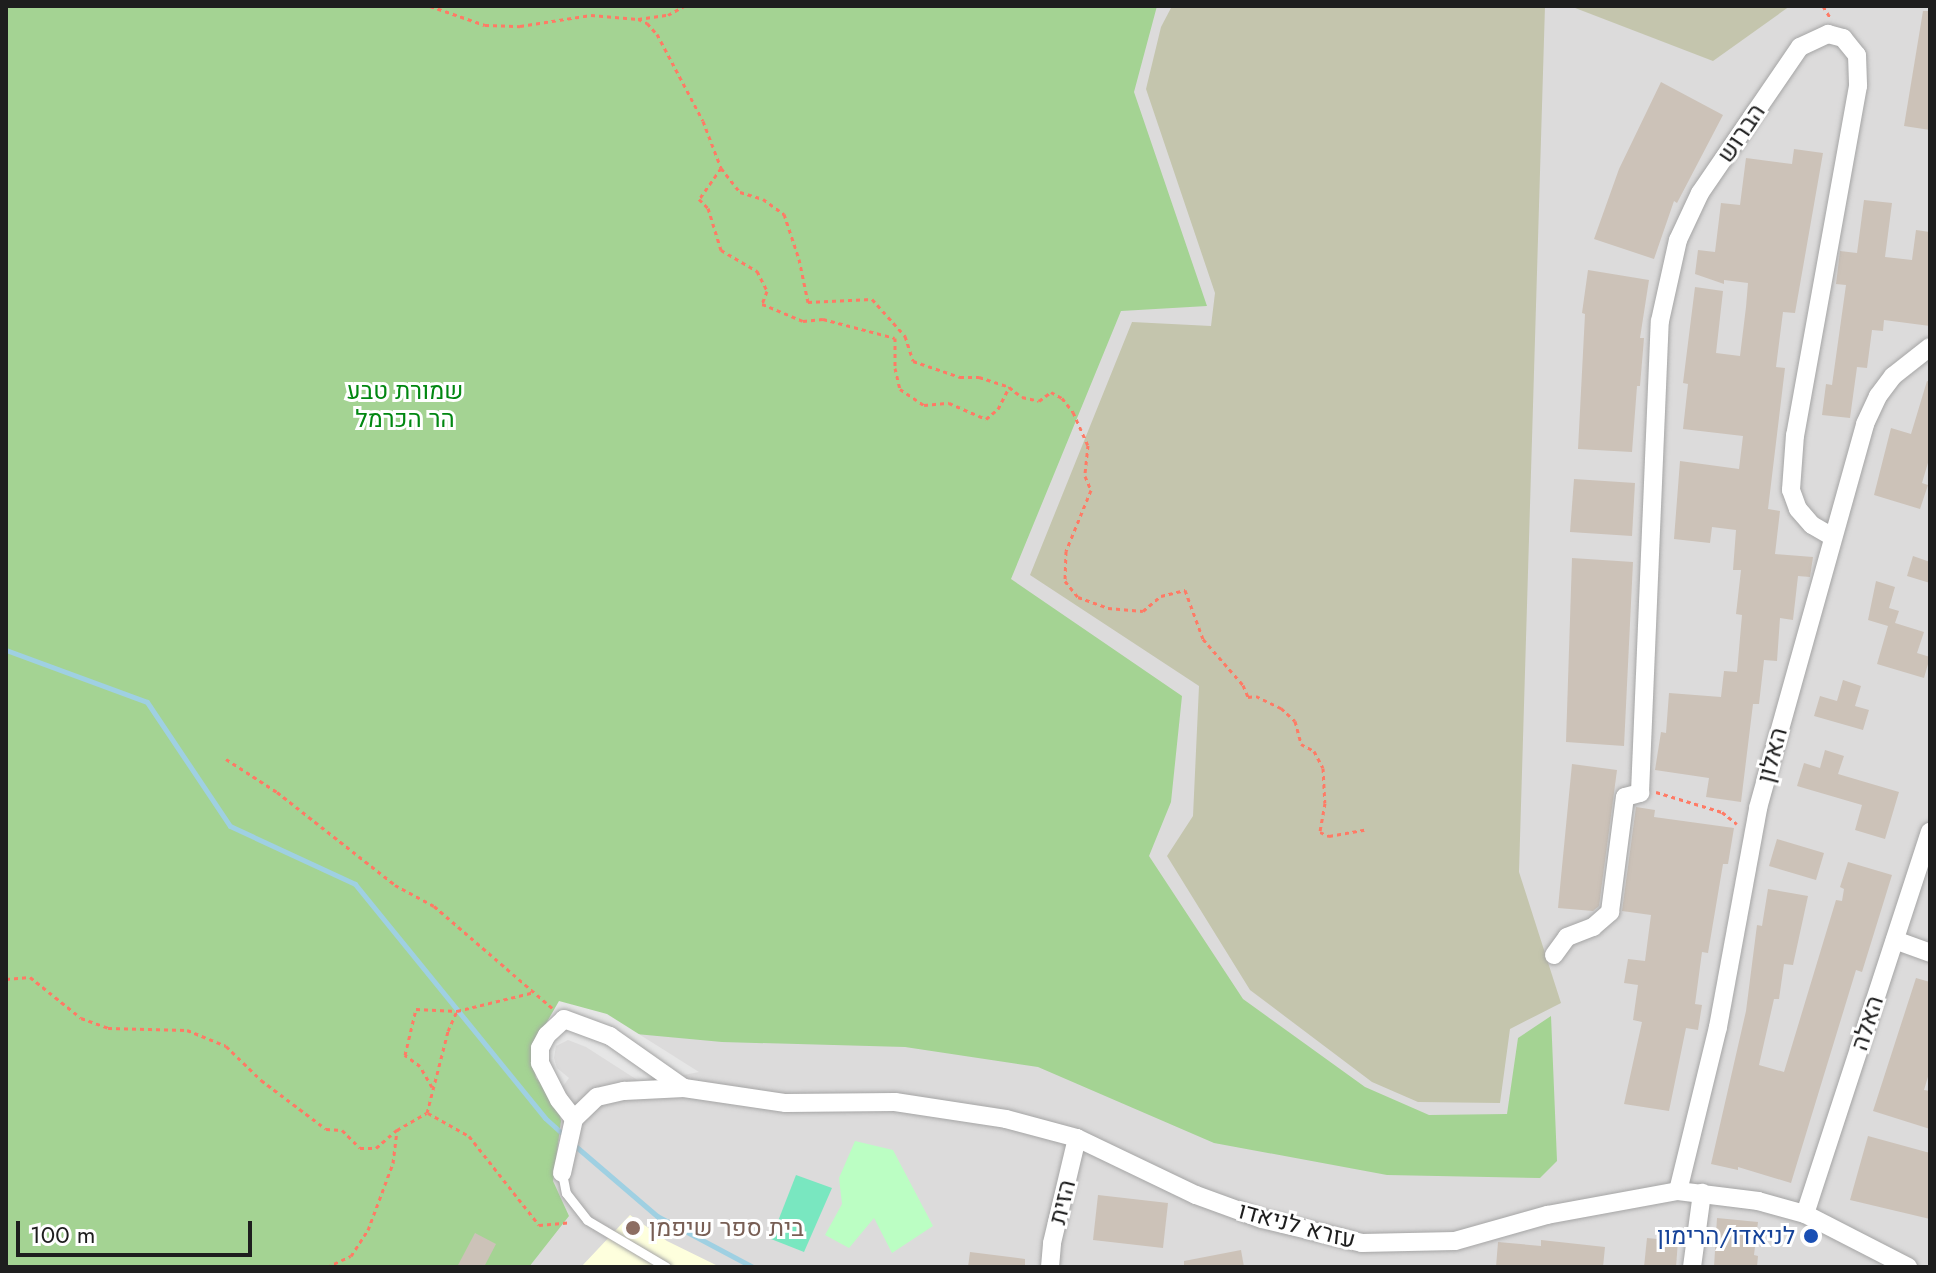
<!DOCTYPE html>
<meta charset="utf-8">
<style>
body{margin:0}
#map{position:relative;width:1936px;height:1273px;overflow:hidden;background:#f0ece3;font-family:Jost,Heebo,sans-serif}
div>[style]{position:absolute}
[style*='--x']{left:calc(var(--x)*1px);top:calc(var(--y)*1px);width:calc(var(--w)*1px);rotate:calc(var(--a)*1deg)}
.residential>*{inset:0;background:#dcdbdb}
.education>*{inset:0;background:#feffdd}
.construction>*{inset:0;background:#c4c5ad}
.forest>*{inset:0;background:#a4d393}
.park>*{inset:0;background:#bbfec3}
.pitch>*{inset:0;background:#79e7c0}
.parking>*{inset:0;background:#e6e6e6}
.stream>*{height:5px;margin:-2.5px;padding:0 2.5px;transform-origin:2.5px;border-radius:2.5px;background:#9fd0e2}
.building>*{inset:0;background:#ccc2b8}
.path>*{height:3px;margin-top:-1.5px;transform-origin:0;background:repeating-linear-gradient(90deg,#ff7a65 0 4px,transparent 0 8px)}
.roads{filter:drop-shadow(0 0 2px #a5a5a5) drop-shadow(0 0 2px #a5a5a5)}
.lane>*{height:9px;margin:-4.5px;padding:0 4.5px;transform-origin:4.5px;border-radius:4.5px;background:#fff}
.street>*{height:18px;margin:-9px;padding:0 9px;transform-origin:9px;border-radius:9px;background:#fff}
.dots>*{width:22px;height:22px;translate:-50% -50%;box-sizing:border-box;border:4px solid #fff;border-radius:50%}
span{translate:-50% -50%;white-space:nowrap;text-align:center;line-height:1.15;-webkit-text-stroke:6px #fff;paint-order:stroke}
.street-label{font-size:24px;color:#1e1e1e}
.park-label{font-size:24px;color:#018711}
.education-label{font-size:24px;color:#785e54}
.left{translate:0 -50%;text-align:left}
.transit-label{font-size:24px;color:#164399}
.right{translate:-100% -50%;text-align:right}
.frame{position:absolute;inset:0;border:8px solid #1e1e1e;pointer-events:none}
.scale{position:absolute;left:16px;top:1221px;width:236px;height:36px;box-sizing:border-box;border:4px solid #1e1e1e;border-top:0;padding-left:10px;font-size:24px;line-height:28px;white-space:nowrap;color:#1e1e1e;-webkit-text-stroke:6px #fff;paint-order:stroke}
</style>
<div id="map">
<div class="residential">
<i style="clip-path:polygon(834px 6px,1930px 6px,1930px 1267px,340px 1267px)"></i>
</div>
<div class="education">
<i style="clip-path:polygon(630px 1215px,667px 1241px,720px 1267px,581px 1267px)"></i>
</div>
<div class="construction">
<i style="clip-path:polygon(1172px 6px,1545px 6px,1519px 872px,1561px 1003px,1510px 1029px,1500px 1103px,1418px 1102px,1372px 1082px,1250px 990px,1167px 856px,1193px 816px,1199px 686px,1030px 575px,1132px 322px,1211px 326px,1215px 293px,1146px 89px,1161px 27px)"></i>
<i style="clip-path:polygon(1570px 6px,1790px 6px,1713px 61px)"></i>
</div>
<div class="forest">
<i style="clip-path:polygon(6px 6px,1157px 6px,1134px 92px,1207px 306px,1121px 311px,1011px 579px,1182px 696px,1171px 802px,1149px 856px,1243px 999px,1365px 1087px,1429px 1115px,1507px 1114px,1518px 1038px,1551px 1016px,1557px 1161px,1540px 1178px,1387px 1175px,1214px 1143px,1038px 1067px,905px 1047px,722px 1042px,582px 1029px,545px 1049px,561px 1121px,553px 1181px,569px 1216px,529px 1267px,6px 1267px)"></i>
</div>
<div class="park">
<i style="clip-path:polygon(855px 1141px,893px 1150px,933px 1226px,892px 1253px,874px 1218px,849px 1248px,825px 1235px,842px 1204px,839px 1178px)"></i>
</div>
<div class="pitch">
<i style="clip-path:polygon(796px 1175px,832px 1188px,804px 1252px,771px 1239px)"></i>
</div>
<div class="parking">
<i style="clip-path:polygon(559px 1001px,607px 1014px,699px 1072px,642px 1083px,586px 1047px,568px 1040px,556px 1046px,554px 1058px,557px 1068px,569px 1078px,555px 1097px,536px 1078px,533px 1063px,540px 1034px)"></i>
</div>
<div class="stream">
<i style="--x:6;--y:650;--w:150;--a:20.2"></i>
<i style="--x:147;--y:702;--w:149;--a:56.2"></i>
<i style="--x:230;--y:826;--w:138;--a:24.9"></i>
<i style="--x:355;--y:884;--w:301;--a:50.9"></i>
<i style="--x:545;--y:1118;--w:28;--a:42"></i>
<i style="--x:573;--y:1144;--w:111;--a:40.6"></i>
<i style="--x:657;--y:1216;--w:109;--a:28"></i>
</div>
<div class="building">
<i style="clip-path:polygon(1923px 11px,1930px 11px,1930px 130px,1904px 126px)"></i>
<i style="clip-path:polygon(1661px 82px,1723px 115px,1677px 203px,1674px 201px,1654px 259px,1594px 239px,1619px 169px)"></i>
<i style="clip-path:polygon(1794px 149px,1823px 153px,1795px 313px,1783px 312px,1776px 367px,1785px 368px,1768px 509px,1780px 511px,1775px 554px,1813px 557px,1810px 577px,1798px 576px,1793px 620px,1780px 618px,1777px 661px,1764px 660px,1759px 704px,1753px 704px,1741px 802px,1706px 797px,1709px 778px,1655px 770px,1661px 732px,1666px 733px,1669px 693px,1721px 697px,1724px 671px,1737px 672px,1742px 615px,1736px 614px,1741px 570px,1733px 570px,1736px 530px,1712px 527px,1710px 543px,1674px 539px,1680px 461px,1739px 469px,1743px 436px,1683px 429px,1688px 384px,1683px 383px,1695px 287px,1723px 291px,1716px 353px,1740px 356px,1746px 307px,1748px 283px,1724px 280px,1724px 284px,1695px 274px,1698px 250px,1715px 252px,1721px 203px,1740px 205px,1746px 158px,1792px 164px)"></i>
<i style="clip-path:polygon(1864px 200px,1892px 203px,1885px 257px,1912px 260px,1916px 230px,1930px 232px,1930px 326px,1884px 320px,1883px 331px,1872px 330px,1867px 368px,1857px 367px,1850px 418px,1822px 415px,1826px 384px,1832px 385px,1846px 285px,1836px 284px,1840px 251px,1857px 253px)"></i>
<i style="clip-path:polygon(1588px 270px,1649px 280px,1640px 338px,1644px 338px,1640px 386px,1637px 386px,1632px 452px,1578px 449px,1585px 314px,1582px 313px)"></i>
<i style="clip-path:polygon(1927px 381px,1930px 382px,1930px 456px,1922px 483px,1928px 485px,1920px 509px,1874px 495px,1891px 428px,1911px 434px)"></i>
<i style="clip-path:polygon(1574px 479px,1635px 483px,1632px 536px,1570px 532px)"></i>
<i style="clip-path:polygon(1913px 556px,1930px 562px,1930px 583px,1907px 576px)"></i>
<i style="clip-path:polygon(1572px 558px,1633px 562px,1624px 746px,1566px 742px)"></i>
<i style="clip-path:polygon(1876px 581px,1895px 587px,1889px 608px,1899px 611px,1895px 623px,1924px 632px,1917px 653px,1930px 657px,1924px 678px,1877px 664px,1888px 626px,1868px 620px)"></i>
<i style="clip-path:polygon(1843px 680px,1861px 686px,1855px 706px,1869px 710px,1863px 730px,1814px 716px,1820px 696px,1837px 701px)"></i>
<i style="clip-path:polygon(1825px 750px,1844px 756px,1838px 774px,1899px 792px,1885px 839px,1855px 830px,1862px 805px,1797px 786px,1804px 763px,1820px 768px)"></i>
<i style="clip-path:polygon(1572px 764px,1617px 770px,1599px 906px,1593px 911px,1558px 908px)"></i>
<i style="clip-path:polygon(1636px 807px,1655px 810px,1654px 817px,1734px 828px,1728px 864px,1723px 864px,1708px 953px,1702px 952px,1695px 1004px,1702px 1005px,1698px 1030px,1686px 1028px,1669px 1111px,1624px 1104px,1642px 1022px,1633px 1020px,1638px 985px,1624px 983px,1628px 959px,1645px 961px,1651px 915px,1622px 911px)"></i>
<i style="clip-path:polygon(1777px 839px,1824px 853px,1816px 880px,1769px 866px)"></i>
<i style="clip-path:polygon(1848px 862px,1892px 875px,1862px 972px,1856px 970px,1791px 1183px,1738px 1167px,1738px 1170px,1711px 1164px,1746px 1011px,1757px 925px,1762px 926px,1768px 889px,1808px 896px,1793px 965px,1784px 964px,1779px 999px,1774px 999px,1759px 1065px,1784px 1072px,1836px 900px,1842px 901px,1844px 889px,1840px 887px)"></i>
<i style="clip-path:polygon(1916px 978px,1930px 982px,1930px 1070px,1924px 1090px,1930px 1091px,1930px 1129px,1873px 1111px)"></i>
<i style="clip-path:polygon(1868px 1136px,1930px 1153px,1930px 1219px,1850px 1200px)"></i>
<i style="clip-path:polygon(1098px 1195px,1168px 1203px,1163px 1248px,1093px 1240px)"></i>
<i style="clip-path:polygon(1717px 1218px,1758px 1222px,1754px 1255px,1758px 1256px,1757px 1267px,1714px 1267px)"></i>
<i style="clip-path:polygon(475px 1233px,496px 1244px,484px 1267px,457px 1267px)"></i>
<i style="clip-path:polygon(1647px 1238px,1678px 1241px,1676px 1267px,1644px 1267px)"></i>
<i style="clip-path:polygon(1541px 1240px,1605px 1247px,1603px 1267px,1496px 1267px,1498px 1242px,1541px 1246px)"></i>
<i style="clip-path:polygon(1241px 1250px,1244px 1267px,1184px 1267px,1184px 1261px)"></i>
<i style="clip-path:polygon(970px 1252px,1025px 1259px,1025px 1267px,968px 1267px)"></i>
</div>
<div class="path">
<i style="--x:430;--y:6;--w:58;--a:19.1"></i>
<i style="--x:485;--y:25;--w:35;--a:2"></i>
<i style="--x:520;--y:26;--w:72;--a:-8.8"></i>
<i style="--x:591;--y:15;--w:47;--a:4.9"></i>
<i style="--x:638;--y:19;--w:30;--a:-8"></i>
<i style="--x:668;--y:15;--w:18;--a:-29"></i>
<i style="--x:1823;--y:6;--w:13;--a:58"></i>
<i style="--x:638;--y:19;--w:10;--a:24"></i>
<i style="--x:647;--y:23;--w:15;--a:48"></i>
<i style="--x:657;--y:34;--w:98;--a:62.1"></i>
<i style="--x:703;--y:121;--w:50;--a:69"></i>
<i style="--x:721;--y:168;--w:38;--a:125"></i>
<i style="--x:699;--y:199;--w:13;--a:45"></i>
<i style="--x:708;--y:208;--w:44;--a:72.8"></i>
<i style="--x:721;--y:250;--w:42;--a:30.3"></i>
<i style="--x:757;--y:271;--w:22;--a:63"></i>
<i style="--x:767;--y:291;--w:14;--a:111"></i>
<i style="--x:762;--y:304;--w:44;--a:22.5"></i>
<i style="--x:803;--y:321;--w:20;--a:-6"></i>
<i style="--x:823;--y:319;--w:74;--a:14.8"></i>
<i style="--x:895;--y:338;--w:30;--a:90"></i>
<i style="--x:895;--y:368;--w:22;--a:77"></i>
<i style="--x:900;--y:389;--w:29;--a:34"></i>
<i style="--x:924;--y:405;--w:25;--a:-5"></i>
<i style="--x:949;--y:403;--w:40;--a:23.4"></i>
<i style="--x:986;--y:419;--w:16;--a:-40"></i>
<i style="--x:998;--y:409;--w:25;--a:-63"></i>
<i style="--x:1009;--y:387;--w:16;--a:38"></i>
<i style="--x:1022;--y:397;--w:17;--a:13"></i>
<i style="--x:1039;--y:401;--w:15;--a:-37"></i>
<i style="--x:1051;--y:392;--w:13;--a:29"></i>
<i style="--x:1062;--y:398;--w:18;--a:52"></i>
<i style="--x:1073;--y:412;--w:36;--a:66"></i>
<i style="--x:1088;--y:445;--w:31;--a:96"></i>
<i style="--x:1085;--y:476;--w:15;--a:67"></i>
<i style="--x:1091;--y:490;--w:66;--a:112.3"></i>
<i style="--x:1066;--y:551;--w:30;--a:92"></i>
<i style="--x:1065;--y:581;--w:21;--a:51"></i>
<i style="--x:1078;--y:597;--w:32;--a:20"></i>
<i style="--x:1108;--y:608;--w:35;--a:5"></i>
<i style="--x:1143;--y:611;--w:23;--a:-40"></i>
<i style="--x:1161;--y:596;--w:25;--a:-14"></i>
<i style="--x:1185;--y:590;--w:52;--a:69.8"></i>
<i style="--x:1203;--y:639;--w:61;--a:49"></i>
<i style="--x:1243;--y:685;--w:13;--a:67"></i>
<i style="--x:1248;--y:697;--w:8;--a:-7"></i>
<i style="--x:1256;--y:696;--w:28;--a:26"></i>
<i style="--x:1281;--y:708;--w:19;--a:43"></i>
<i style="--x:1295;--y:721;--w:24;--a:75"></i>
<i style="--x:1301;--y:744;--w:15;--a:28"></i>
<i style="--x:1314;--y:751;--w:19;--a:62"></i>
<i style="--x:1323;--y:768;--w:35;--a:87"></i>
<i style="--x:1325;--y:803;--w:29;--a:100"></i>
<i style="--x:1320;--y:832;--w:10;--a:24"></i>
<i style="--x:1329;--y:836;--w:36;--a:-10"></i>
<i style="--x:721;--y:168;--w:31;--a:52"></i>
<i style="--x:740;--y:192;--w:24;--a:17"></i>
<i style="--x:763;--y:199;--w:26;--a:36"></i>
<i style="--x:784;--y:214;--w:47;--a:71.6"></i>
<i style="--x:799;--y:259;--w:44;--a:78.2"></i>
<i style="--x:808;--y:302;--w:64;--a:-2.7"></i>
<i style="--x:872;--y:299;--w:50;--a:48.3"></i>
<i style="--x:905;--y:336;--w:26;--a:72"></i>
<i style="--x:913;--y:361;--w:50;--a:18.8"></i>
<i style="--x:960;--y:377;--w:19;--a:0"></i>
<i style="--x:979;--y:377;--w:32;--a:18"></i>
<i style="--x:226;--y:759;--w:61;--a:32.9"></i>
<i style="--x:277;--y:792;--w:150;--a:38.2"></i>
<i style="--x:395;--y:885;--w:44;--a:28.3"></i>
<i style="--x:434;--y:906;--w:156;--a:40.8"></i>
<i style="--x:1656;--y:792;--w:69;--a:16.9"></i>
<i style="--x:1722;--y:812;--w:19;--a:39"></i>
<i style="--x:6;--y:979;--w:24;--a:-5"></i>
<i style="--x:30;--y:977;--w:65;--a:38.8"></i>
<i style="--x:81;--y:1018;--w:29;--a:20"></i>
<i style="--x:108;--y:1028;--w:79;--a:1.5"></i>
<i style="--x:187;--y:1030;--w:42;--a:22.3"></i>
<i style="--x:226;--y:1046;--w:49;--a:44.2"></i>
<i style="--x:261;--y:1080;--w:81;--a:37"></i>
<i style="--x:326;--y:1129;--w:16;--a:4"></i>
<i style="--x:342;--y:1130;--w:25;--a:45"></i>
<i style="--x:360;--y:1148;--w:16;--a:0"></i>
<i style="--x:376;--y:1148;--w:28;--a:-41"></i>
<i style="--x:397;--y:1130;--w:34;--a:-30"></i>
<i style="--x:427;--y:1113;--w:85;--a:-75.6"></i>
<i style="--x:448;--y:1031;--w:22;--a:-66"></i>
<i style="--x:457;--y:1011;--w:80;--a:-13.7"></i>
<i style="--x:432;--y:1087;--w:24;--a:-120"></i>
<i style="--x:420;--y:1066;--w:19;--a:-144"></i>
<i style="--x:405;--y:1055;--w:47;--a:-76.6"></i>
<i style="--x:416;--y:1009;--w:41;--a:2.8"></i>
<i style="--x:428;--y:1113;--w:47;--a:29.3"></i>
<i style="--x:469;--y:1136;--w:113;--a:51.8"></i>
<i style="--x:539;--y:1225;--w:32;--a:-5"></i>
<i style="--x:327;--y:1267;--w:26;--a:-25"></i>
<i style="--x:351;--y:1256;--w:31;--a:-57"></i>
<i style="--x:368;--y:1230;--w:72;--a:-69.5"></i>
<i style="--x:393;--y:1163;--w:33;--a:-83"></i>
<i style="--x:363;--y:1267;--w:12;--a:0"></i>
</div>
<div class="roads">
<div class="lane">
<i style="--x:562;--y:1173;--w:20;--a:79"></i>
<i style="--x:566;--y:1193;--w:34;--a:52"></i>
<i style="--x:587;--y:1220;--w:92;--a:30.7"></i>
</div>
<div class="street">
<i style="--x:1895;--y:940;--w:37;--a:20"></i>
<i style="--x:1554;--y:955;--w:22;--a:-54"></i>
<i style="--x:1567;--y:937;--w:28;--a:-21"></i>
<i style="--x:1593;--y:927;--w:23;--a:-41"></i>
<i style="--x:1610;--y:912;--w:116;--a:-82.6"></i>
<i style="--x:1625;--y:797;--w:16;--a:-15"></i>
<i style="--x:1640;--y:793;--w:472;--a:-87.6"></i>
<i style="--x:1660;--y:321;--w:83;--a:-77.5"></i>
<i style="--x:1678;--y:240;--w:52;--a:-64.9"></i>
<i style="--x:1700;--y:193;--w:177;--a:-55.6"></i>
<i style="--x:1800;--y:47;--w:31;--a:-25"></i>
<i style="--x:1828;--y:34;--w:16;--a:15"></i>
<i style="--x:1843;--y:38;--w:22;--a:51"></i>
<i style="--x:1857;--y:55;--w:31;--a:88"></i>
<i style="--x:1858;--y:86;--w:355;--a:100.2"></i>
<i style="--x:1795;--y:435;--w:55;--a:94.2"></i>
<i style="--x:1791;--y:490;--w:20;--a:70"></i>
<i style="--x:1798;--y:509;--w:21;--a:49"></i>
<i style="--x:1812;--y:525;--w:24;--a:30"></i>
<i style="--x:574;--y:1119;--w:24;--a:-128"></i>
<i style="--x:559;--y:1100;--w:42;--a:-117.2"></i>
<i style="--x:540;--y:1063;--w:15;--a:-90"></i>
<i style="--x:540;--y:1048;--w:15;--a:-62"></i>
<i style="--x:547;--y:1035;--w:23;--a:-43"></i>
<i style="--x:564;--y:1019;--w:49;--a:20.3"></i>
<i style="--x:610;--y:1036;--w:90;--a:35.1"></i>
<i style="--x:562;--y:1173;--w:55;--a:-77.5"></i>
<i style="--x:574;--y:1119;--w:32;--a:-44"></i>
<i style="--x:597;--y:1097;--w:28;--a:-13"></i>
<i style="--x:624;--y:1091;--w:60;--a:-2.9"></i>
<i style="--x:684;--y:1088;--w:103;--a:8.4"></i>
<i style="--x:786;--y:1103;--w:109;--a:-0.5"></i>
<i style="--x:895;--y:1102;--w:112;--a:8.7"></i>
<i style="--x:1006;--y:1119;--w:73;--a:15"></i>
<i style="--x:1077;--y:1138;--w:132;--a:25.6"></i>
<i style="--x:1196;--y:1195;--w:70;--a:20"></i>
<i style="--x:1262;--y:1219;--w:103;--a:13.5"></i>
<i style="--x:1362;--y:1243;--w:93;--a:-1.2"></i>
<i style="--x:1455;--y:1241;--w:96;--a:-15.8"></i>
<i style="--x:1547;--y:1215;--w:133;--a:-10.4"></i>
<i style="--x:1678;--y:1191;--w:81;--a:7.1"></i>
<i style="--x:1758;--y:1201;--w:49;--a:15.5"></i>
<i style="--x:1805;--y:1214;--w:116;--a:27.2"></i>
<i style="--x:1678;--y:1191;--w:169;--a:-76.3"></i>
<i style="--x:1718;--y:1027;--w:223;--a:-79.6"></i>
<i style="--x:1758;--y:808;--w:399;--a:-74.4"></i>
<i style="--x:1865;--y:424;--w:31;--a:-65"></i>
<i style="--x:1878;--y:396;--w:25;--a:-53"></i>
<i style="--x:1893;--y:376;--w:47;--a:-38.1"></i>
<i style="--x:1805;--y:1214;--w:402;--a:-71.9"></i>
<i style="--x:1050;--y:1267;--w:24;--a:-85"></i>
<i style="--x:1052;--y:1243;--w:108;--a:-76.6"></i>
<i style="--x:1692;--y:1267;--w:75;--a:-82.3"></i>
</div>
</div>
<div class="dots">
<i style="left:633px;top:1228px;background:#8d6e63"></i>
<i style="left:1811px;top:1236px;background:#1a4fb4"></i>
</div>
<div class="street-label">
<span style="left:1741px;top:133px;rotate:-56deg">הברוש</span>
<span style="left:1772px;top:755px;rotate:-75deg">האלון</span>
<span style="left:1867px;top:1023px;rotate:-72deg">האלה</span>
<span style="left:1062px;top:1202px;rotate:-76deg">הזית</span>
<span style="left:1297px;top:1225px;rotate:15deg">עזרא לניאדו</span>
</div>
<div class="park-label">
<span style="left:405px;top:405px">שמורת טבע<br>הר הכרמל</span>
</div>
<div class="education-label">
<span class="left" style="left:649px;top:1228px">בית ספר שיפמן</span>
</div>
<div class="transit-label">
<span class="right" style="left:1795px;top:1236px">לניאדו/הרימון</span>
</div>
<div class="frame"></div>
<div class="scale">100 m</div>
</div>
